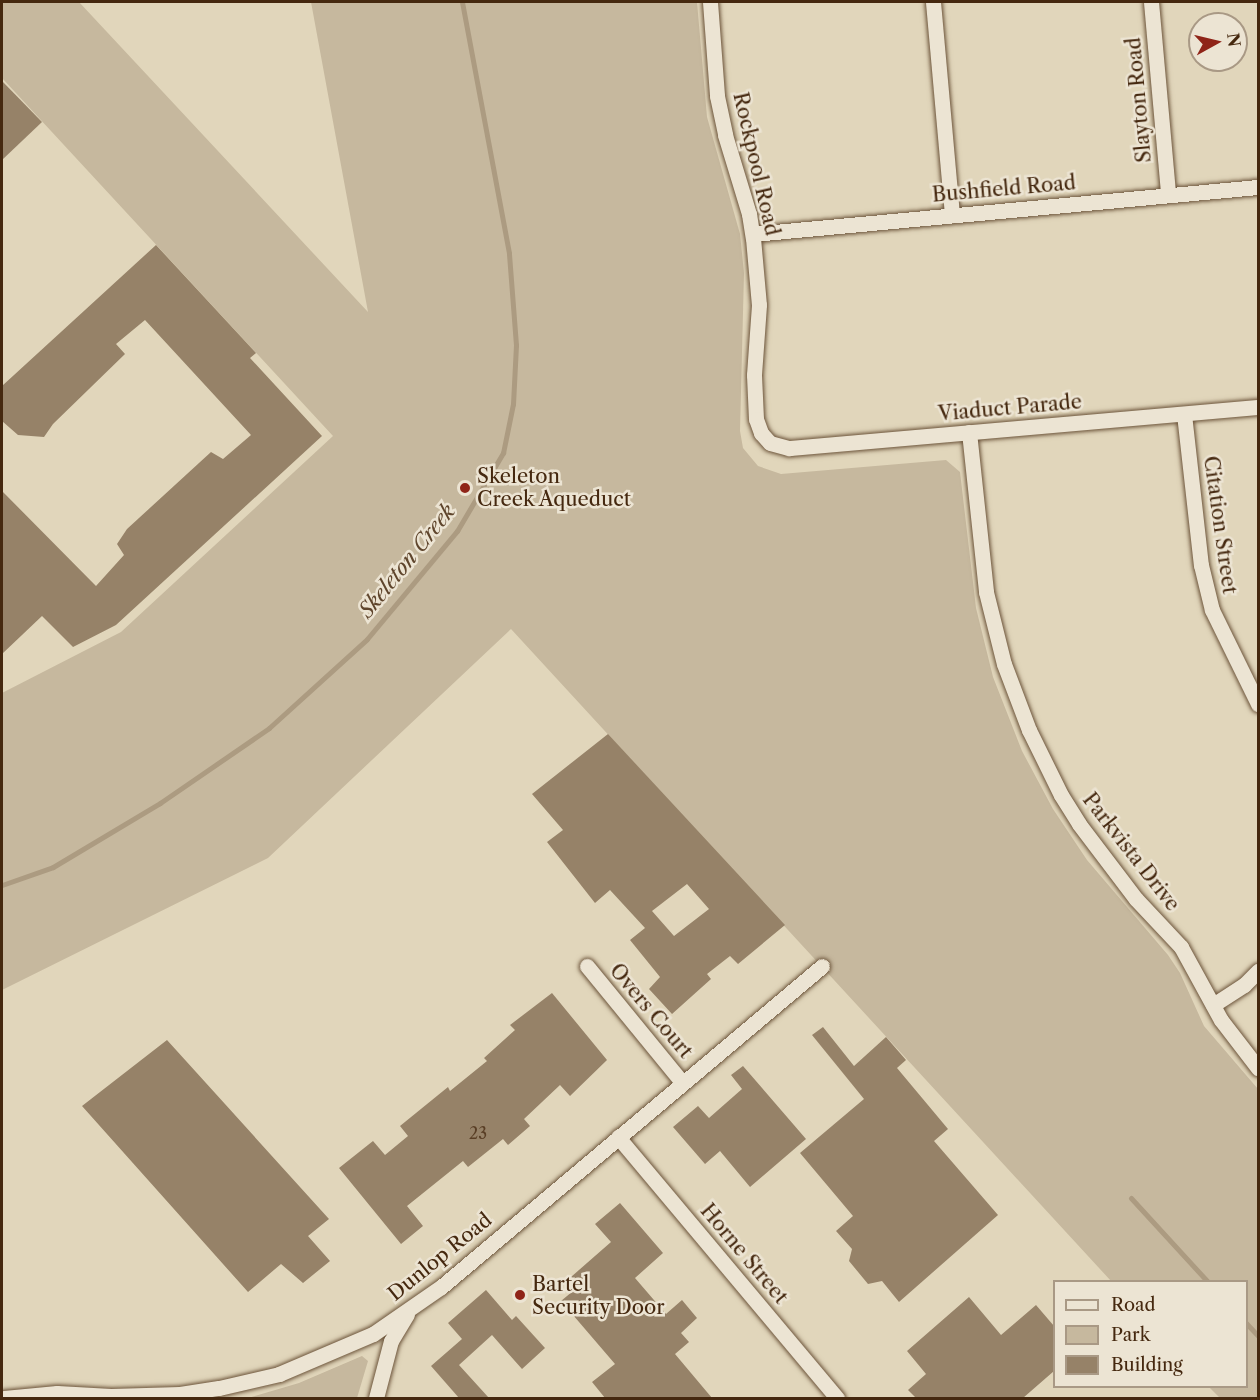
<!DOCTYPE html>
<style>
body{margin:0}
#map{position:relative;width:1260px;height:1400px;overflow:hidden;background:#e1d6bb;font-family:"Libre Caslon Text",serif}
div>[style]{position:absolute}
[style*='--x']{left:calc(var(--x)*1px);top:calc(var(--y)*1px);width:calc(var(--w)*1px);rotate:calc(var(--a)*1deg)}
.green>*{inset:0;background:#c6b89e}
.stream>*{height:5px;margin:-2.5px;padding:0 2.5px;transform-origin:2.5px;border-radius:2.5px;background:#ac9b81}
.building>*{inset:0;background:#968268}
.roads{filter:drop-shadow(0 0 2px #6c543a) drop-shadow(0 0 2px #6c543a)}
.minor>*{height:15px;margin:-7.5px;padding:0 7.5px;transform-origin:7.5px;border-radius:7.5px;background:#ece4d3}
.dots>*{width:16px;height:16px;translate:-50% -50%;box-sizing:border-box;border:3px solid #ece4d3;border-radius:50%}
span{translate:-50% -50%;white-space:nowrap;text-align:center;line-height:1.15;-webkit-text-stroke:5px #ece4d3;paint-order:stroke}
.number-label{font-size:16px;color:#593e25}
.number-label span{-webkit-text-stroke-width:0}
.street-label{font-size:20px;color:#45280f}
.poi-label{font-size:20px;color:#45280f}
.left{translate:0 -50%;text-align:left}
.water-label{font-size:21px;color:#5f452c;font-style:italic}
.frame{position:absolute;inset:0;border:3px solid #45280f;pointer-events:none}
.legend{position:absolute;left:1053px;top:1280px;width:195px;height:108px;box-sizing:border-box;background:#ece4d3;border:2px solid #a99985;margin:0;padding:8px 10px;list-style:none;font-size:18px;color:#45280f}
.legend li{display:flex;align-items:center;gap:12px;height:30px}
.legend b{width:30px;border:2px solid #a99985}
.north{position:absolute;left:1188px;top:12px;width:60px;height:60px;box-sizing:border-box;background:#ece4d3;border:2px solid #a99985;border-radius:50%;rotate:82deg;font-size:16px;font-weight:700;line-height:24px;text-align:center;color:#45280f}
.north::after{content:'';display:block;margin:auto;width:21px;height:27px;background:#8f2418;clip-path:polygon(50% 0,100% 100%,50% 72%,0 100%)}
</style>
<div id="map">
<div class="green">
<i style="clip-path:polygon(2px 2px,79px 2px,368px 312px,311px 2px,697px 2px,707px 117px,740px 234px,744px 273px,740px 431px,743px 448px,758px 466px,781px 474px,946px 460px,960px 472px,976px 608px,993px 677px,1022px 751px,1053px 809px,1087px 860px,1168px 955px,1180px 973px,1204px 1026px,1258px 1089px,1258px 1398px,1220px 1398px,1209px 1387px,1246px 1386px,1246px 1282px,1111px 1281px,511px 629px,268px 858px,2px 990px,2px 693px,121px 632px,333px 436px,2px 78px)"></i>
<i style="clip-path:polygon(362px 1356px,368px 1361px,357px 1398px,248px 1398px,299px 1383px)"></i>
</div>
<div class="stream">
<i style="--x:2;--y:885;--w:54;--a:-19.4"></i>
<i style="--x:53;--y:867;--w:125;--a:-30.9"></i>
<i style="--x:160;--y:803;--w:132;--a:-34.5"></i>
<i style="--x:269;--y:728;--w:132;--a:-42.2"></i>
<i style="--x:367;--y:639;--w:141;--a:-50.2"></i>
<i style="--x:457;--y:531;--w:91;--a:-59.5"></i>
<i style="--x:503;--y:453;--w:50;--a:-78.5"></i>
<i style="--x:513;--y:404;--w:59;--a:-87.1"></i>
<i style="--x:516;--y:345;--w:92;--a:-94.4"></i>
<i style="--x:509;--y:253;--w:255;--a:-100.6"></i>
<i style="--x:1131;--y:1198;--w:114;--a:47.5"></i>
<i style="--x:1246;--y:1323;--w:18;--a:47"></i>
</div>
<div class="building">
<i style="clip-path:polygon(2px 81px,42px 122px,2px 160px)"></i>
<i style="clip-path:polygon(156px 245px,256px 353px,250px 358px,322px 436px,116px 625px,73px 647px,42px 616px,2px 654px,2px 491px,96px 586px,124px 555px,117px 544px,127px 529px,211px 452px,223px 459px,251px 435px,145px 320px,116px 344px,125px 354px,53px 424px,44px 437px,18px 435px,2px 421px,2px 386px)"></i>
<i style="clip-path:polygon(evenodd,608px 734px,785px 925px,738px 964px,730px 956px,707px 974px,711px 979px,672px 1014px,649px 989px,660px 977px,630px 940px,645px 928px,610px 890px,595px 903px,547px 842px,563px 830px,532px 794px,608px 734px,687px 884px,709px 909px,674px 936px,652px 911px,687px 884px)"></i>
<i style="clip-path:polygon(552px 993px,607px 1060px,570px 1096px,560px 1085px,524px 1119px,530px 1126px,508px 1145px,503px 1139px,468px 1167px,463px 1161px,407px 1206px,423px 1226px,401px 1244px,339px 1168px,373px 1141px,385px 1155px,408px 1136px,400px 1126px,448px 1087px,450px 1091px,487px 1061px,484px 1058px,515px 1030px,510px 1025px)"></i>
<i style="clip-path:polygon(823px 1027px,854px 1066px,886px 1037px,906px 1060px,897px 1068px,948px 1129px,934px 1141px,998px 1215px,899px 1302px,882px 1281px,868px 1284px,849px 1261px,852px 1249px,836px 1231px,853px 1216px,800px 1153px,864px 1099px,812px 1035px)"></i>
<i style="clip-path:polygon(167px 1040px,329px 1219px,308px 1236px,330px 1261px,303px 1283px,281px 1264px,248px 1292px,82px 1106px)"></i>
<i style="clip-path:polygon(743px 1066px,806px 1139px,750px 1187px,720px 1151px,705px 1164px,673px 1127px,698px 1106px,709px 1118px,742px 1089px,731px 1075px)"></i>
<i style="clip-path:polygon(620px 1203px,663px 1253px,635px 1278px,666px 1314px,682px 1300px,697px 1318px,681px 1333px,689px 1342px,675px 1354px,712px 1398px,605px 1398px,592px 1382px,615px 1364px,561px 1301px,579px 1286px,571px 1277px,611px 1242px,595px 1224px)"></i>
<i style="clip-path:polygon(486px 1290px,512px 1320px,516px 1316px,545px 1348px,522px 1369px,492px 1335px,459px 1365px,489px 1398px,459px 1398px,431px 1366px,462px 1339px,448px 1323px)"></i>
<i style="clip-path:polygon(969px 1297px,1001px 1335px,1036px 1305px,1054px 1326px,1054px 1371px,1023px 1398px,916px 1398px,908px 1390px,926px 1374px,907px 1351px)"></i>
</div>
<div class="roads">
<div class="minor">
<i style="--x:710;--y:2;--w:94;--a:85.7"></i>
<i style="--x:717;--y:96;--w:40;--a:78"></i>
<i style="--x:725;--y:135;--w:83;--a:73.1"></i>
<i style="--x:749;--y:214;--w:24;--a:81"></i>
<i style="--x:753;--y:238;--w:67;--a:84.9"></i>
<i style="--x:759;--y:305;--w:70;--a:94.1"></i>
<i style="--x:754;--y:375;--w:44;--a:87.4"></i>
<i style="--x:756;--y:419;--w:15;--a:70"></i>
<i style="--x:761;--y:433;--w:13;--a:48"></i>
<i style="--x:770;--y:443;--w:20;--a:15"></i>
<i style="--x:789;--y:448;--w:471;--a:-5"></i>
<i style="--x:933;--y:2;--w:214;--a:84.9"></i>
<i style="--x:1151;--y:2;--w:193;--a:84.9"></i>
<i style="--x:753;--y:234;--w:507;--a:-5.32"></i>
<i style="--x:1184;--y:414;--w:152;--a:83.6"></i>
<i style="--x:1201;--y:565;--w:46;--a:76.3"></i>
<i style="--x:1212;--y:610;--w:105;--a:63.9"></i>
<i style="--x:969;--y:432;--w:161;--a:83.9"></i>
<i style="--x:986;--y:592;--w:74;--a:76"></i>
<i style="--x:1004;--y:664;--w:71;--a:69.3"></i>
<i style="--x:1029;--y:730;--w:72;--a:63.8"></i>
<i style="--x:1061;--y:795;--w:34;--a:58"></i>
<i style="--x:1079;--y:824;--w:94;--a:52.8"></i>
<i style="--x:1136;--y:899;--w:66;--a:46.8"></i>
<i style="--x:1181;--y:947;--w:83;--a:61.3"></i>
<i style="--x:1221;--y:1020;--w:61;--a:52.4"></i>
<i style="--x:587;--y:966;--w:150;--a:50.7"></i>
<i style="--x:1213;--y:1005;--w:37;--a:-33"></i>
<i style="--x:1244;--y:985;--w:20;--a:-45"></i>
<i style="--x:618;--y:1137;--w:341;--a:50"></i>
<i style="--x:4;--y:1398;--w:53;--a:-5.4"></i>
<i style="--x:57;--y:1393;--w:54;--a:3.2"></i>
<i style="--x:111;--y:1396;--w:69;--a:-1.7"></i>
<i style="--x:180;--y:1394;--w:39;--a:-9"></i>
<i style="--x:219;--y:1388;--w:62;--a:-13.1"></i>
<i style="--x:279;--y:1374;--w:102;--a:-23.1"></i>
<i style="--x:373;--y:1334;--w:83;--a:-34.7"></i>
<i style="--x:441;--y:1287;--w:498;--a:-40.1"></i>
<i style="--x:376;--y:1398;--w:59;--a:-75.3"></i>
<i style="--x:391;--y:1341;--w:31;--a:-59"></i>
</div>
</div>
<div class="dots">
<i style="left:465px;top:488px;background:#8f2418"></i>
<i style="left:520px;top:1295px;background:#8f2418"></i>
</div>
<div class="number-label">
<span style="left:478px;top:1133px">23</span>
</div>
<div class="street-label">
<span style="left:1139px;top:100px;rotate:-95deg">Slayton Road</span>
<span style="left:756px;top:164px;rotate:77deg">Rockpool Road</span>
<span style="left:1004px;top:189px;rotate:-5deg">Bushfield Road</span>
<span style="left:1010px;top:408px;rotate:-5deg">Viaduct Parade</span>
<span style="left:1220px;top:525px;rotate:82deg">Citation Street</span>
<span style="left:1131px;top:852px;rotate:52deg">Parkvista Drive</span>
<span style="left:651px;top:1011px;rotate:50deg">Overs Court</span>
<span style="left:744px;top:1254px;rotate:50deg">Horne Street</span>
<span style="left:440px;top:1257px;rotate:-39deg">Dunlop Road</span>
</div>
<div class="poi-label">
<span class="left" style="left:477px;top:488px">Skeleton<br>Creek Aqueduct</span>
<span class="left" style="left:532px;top:1296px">Bartel<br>Security Door</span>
</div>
<div class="water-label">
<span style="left:407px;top:561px;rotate:-51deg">Skeleton Creek</span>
</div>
<div class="frame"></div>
<ul class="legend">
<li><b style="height:8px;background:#ece4d3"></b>Road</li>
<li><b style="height:16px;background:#c6b89e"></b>Park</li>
<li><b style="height:16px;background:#968268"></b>Building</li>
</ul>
<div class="north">N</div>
</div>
